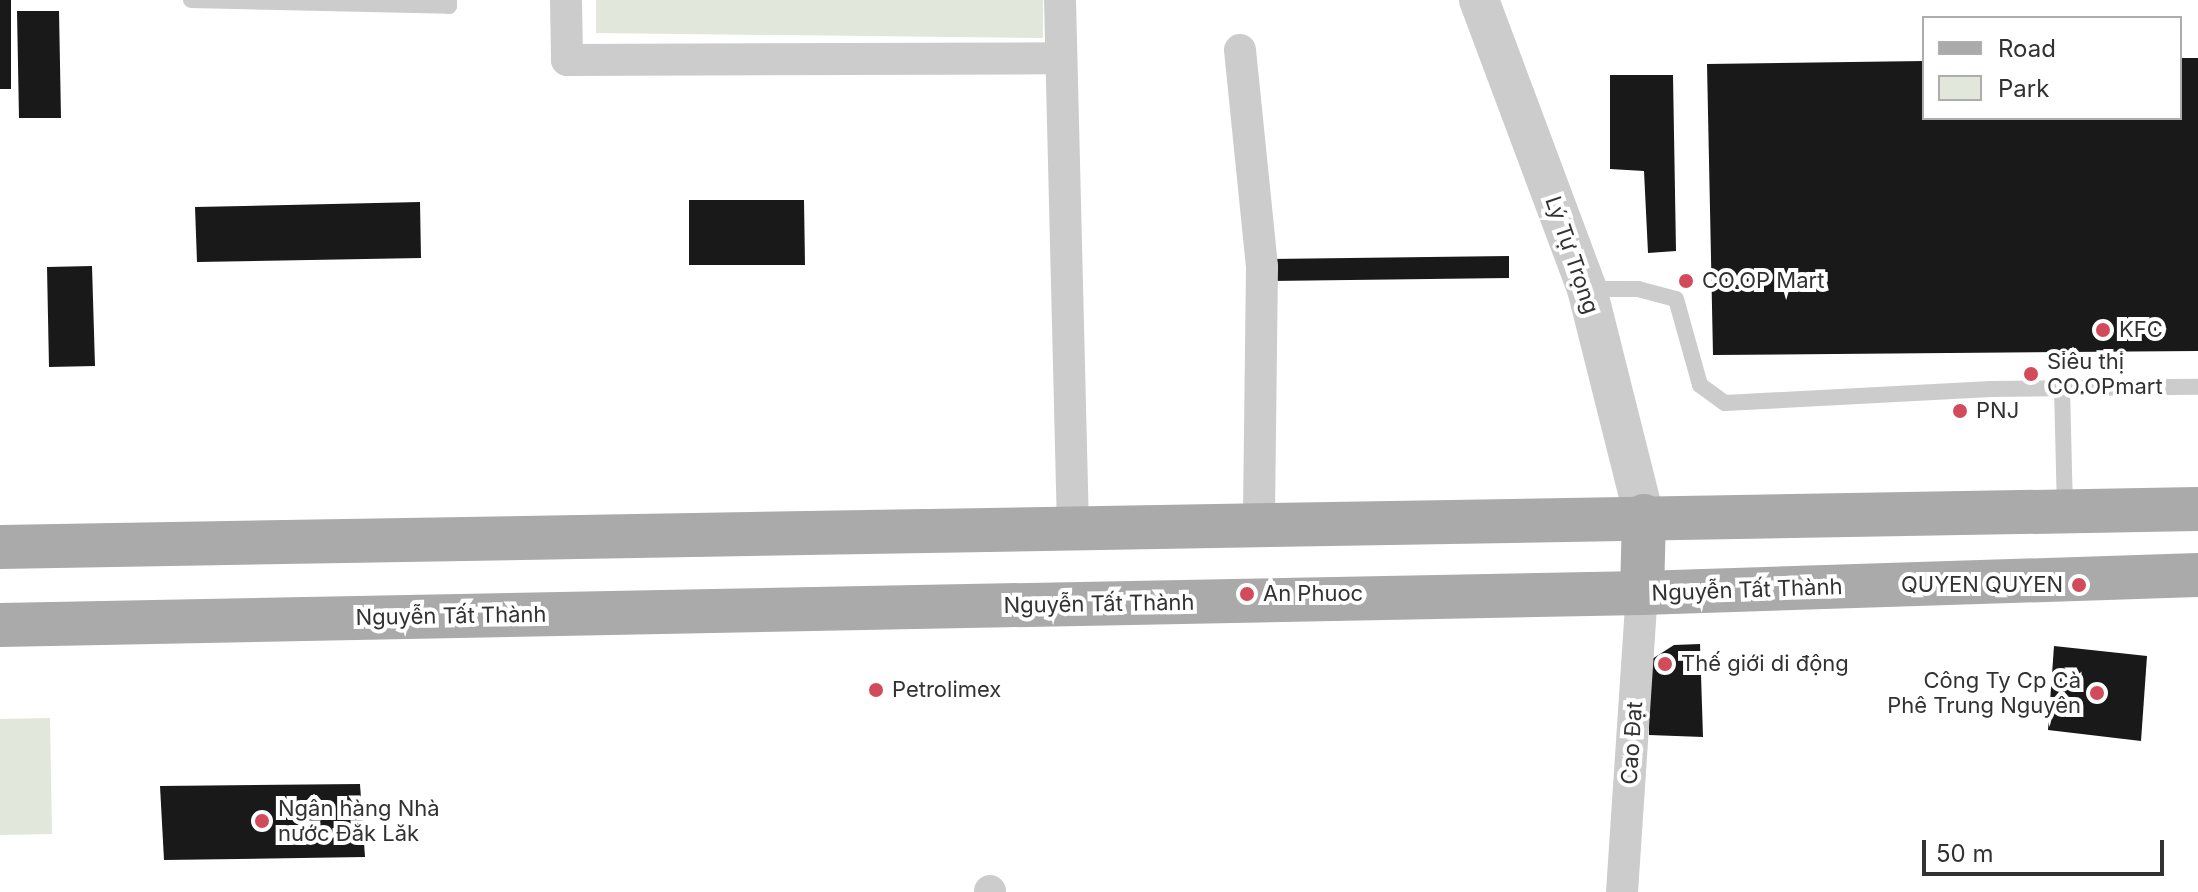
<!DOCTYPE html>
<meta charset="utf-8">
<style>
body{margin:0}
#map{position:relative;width:2198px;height:892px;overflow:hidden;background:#fff;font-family:Inter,sans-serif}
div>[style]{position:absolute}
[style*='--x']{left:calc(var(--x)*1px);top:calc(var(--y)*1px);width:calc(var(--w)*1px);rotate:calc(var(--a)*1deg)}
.green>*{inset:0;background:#e2e7dc}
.building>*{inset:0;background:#191919}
.service>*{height:16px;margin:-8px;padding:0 8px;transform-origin:8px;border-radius:8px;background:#ccc}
.minor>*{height:32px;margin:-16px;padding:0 16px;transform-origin:16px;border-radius:16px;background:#ccc}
.tertiary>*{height:40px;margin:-20px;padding:0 20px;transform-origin:20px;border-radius:20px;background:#ccc}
.primary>*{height:44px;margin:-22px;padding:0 22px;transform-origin:22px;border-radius:22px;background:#aaa}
.dots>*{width:22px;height:22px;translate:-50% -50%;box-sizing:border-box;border:4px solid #fff;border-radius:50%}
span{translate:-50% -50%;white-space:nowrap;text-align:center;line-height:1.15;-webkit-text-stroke:8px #fff;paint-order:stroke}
.street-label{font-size:22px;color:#323232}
.poi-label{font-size:22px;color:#323232}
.left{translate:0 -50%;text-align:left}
.right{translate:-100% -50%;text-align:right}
.legend{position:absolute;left:1922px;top:16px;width:260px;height:104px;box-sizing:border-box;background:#fff;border:2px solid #adadad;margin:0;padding:10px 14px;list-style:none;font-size:24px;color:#323232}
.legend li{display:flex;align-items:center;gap:16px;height:40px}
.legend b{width:40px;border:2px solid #adadad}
.scale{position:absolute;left:1922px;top:840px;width:242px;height:36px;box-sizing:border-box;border:4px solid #323232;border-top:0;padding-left:10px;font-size:24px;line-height:28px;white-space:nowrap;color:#323232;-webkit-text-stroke:6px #fff;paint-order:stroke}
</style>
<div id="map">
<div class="green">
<i style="clip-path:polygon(596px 0,1043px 0,1043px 38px,596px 33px)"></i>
<i style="clip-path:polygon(50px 718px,52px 834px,0 835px,0 719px)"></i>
</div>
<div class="building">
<i style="clip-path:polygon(0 0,11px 0,11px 89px,0 89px)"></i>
<i style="clip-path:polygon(17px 11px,59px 11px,61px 118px,19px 118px)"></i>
<i style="clip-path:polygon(2180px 58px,2198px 58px,2198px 351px,1713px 355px,1707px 64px,1924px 61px,1924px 118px,2180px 118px)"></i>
<i style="clip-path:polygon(1610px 75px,1673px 75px,1676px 251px,1648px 253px,1644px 171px,1610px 169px)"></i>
<i style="clip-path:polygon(689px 200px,804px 200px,805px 265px,689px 265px)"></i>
<i style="clip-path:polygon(420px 202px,421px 258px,197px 262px,195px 207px)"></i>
<i style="clip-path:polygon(1509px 256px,1509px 278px,1270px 281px,1270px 259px)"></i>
<i style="clip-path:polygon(92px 266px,95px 366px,49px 367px,47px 267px)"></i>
<i style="clip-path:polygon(1700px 644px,1703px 737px,1649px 735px,1649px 661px,1674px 645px)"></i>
<i style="clip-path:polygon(2054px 646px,2147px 656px,2141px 741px,2048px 730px)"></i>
<i style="clip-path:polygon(360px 784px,365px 857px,164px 860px,160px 786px)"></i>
</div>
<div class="service">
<i style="--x:191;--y:0;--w:258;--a:1.3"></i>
<i style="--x:449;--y:6;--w:6;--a:-90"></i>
<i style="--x:1587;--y:289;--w:51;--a:0"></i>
<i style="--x:1638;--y:289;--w:39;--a:15"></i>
<i style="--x:1676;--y:299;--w:89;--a:74.4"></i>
<i style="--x:1700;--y:385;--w:31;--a:36"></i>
<i style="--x:1725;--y:403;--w:266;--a:-3"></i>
<i style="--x:1991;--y:389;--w:207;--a:-0.6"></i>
<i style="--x:2062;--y:388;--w:122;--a:88.6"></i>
</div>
<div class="minor">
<i style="--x:566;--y:0;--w:60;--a:89"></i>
<i style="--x:567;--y:60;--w:494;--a:-0.2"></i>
<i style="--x:1060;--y:0;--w:530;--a:88.59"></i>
<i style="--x:1240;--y:50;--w:218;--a:84.2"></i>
<i style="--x:1262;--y:267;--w:260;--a:90.7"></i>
<i style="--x:990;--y:892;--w:1;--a:-90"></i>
<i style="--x:1622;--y:892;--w:300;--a:-86.2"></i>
</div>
<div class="tertiary">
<i style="--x:1479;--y:0;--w:309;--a:69.5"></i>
<i style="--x:1587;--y:289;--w:234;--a:75.9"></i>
</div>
<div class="primary">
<i style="--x:0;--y:547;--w:2198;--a:-0.99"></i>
<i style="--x:1642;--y:593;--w:77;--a:-88.5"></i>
<i style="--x:0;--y:625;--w:1642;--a:-1.12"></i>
<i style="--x:1642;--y:593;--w:556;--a:-1.85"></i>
</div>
<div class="dots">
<i style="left:1686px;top:281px;background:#d24b5a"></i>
<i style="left:2103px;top:330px;background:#d24b5a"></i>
<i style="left:2031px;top:374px;background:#d24b5a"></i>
<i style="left:1960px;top:411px;background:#d24b5a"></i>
<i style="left:2079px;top:585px;background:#d24b5a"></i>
<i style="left:1247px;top:594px;background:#d24b5a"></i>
<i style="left:1665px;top:664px;background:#d24b5a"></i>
<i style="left:876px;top:690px;background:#d24b5a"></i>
<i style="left:2097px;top:693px;background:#d24b5a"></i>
<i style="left:262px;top:821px;background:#d24b5a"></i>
</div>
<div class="street-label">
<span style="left:1572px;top:255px;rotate:71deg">Lý Tự Trọng</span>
<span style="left:1747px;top:590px;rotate:-2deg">Nguyễn Tất Thành</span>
<span style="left:1099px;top:604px;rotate:-1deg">Nguyễn Tất Thành</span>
<span style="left:451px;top:616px;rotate:-1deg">Nguyễn Tất Thành</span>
<span style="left:1632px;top:743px;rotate:-86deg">Cao Đạt</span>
</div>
<div class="poi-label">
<span class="left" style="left:1702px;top:281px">CO.OP Mart</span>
<span class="left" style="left:2119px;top:330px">KFC</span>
<span class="left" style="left:2047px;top:374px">Siêu thị<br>CO.OPmart</span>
<span class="left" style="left:1976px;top:411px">PNJ</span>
<span class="right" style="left:2063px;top:585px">QUYEN QUYEN</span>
<span class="left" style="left:1263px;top:594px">An Phuoc</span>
<span class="left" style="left:1681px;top:664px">Thế giới di động</span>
<span class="right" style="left:2081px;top:693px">Công Ty Cp Cà<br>Phê Trung Nguyên</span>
<span class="left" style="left:892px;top:690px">Petrolimex</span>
<span class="left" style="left:278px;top:821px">Ngân hàng Nhà<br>nước Đăk Lăk</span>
</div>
<ul class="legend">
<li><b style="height:10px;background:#aaa"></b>Road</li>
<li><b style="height:22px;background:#e2e7dc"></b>Park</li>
</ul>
<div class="scale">50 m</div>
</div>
